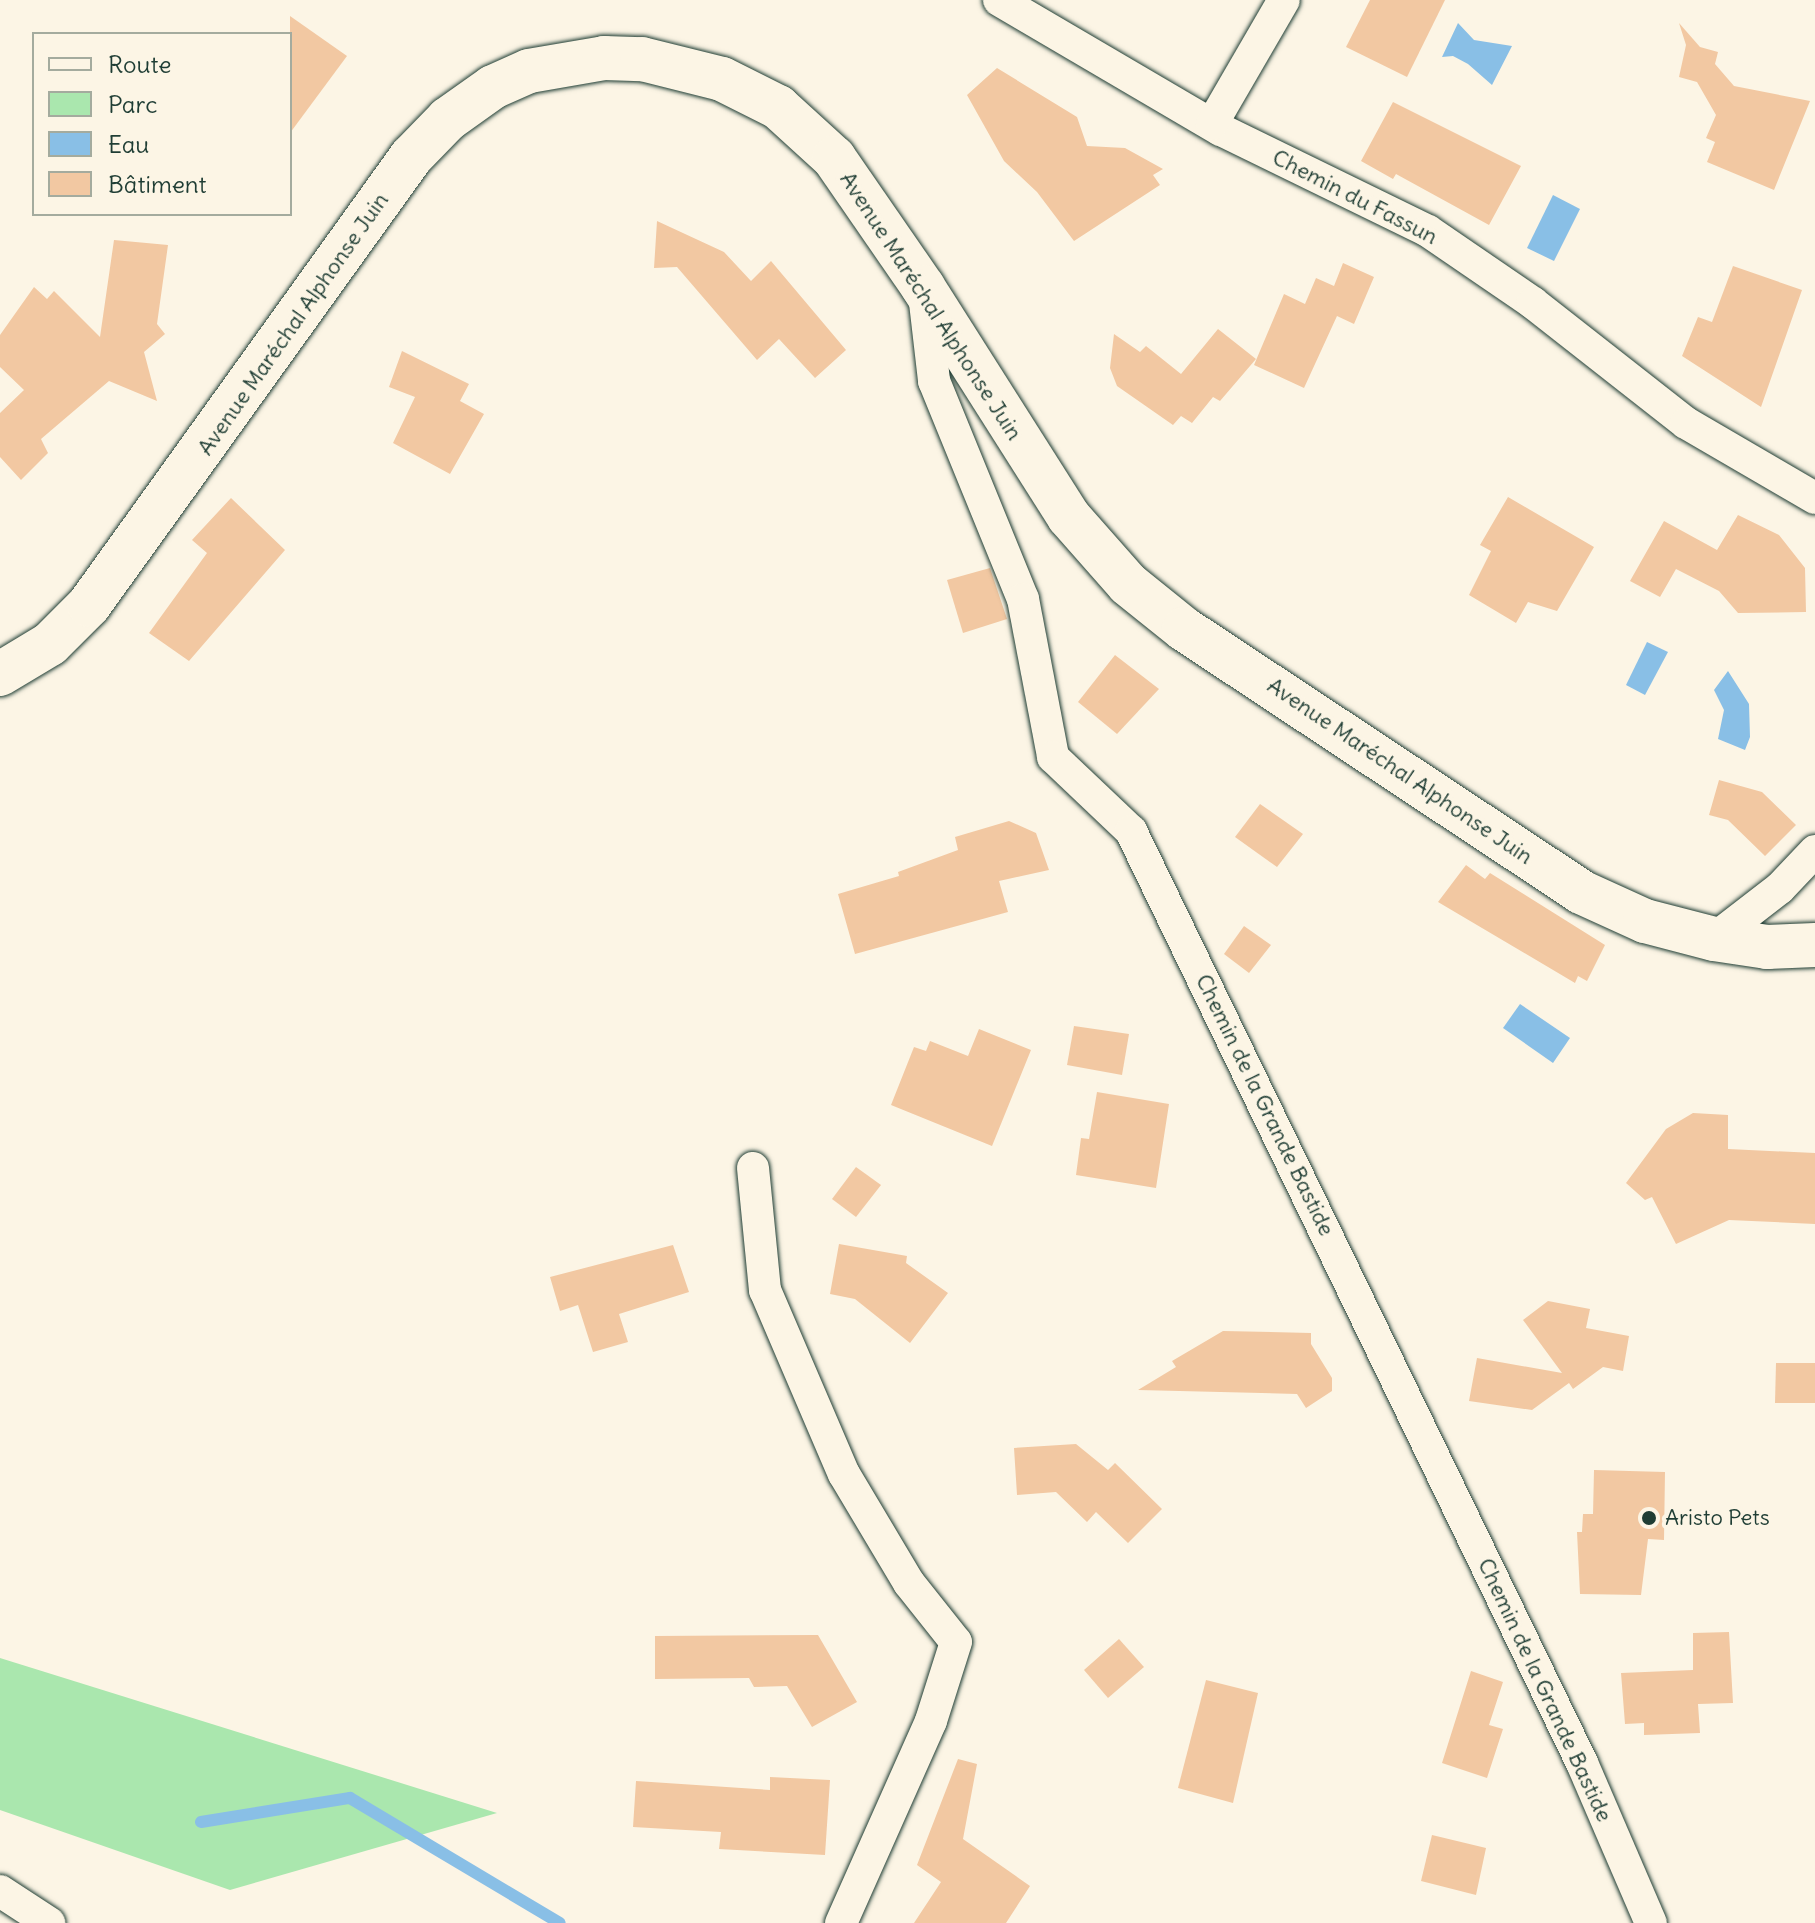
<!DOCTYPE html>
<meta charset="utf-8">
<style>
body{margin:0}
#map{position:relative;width:1815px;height:1923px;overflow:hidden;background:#fcf5e5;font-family:Delius,sans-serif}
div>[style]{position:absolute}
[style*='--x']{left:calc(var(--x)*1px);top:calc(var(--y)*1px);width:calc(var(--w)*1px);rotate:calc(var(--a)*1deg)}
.green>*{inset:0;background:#aae7ae}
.water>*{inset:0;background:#89bfe6}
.stream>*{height:12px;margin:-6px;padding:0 6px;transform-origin:6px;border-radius:6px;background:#89bfe6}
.building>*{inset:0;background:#f2c8a2}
.roads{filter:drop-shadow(0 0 2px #1f3d34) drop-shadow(0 0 2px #1f3d34)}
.minor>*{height:32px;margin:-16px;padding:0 16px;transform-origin:16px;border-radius:16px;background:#fcf5e5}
.secondary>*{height:44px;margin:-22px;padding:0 22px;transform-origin:22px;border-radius:22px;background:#fcf5e5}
.dots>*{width:22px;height:22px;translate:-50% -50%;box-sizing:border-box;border:4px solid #fcf5e5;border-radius:50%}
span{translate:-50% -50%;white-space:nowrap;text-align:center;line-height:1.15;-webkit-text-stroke:8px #fcf5e5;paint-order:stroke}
.street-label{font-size:22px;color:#1f3d34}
.poi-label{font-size:22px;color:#1f3d34}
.left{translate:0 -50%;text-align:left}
.legend{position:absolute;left:32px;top:32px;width:260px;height:184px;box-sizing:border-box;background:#fcf5e5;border:2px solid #a4ab9e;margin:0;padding:10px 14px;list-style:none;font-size:24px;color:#1f3d34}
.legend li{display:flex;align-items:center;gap:16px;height:40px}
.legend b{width:40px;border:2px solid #a4ab9e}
</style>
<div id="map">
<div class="green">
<i style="clip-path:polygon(0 1658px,497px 1813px,230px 1890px,0 1810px)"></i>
</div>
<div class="water">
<i style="clip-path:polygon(1458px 23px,1474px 40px,1512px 46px,1492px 85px,1468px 64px,1453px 56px,1442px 57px)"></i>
<i style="clip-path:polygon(1553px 195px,1580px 209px,1554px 261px,1527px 248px)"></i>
<i style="clip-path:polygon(1647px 642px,1668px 652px,1645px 695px,1626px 685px)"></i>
<i style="clip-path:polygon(1728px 671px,1749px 704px,1750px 737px,1745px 750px,1718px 739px,1724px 710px,1714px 690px)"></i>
<i style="clip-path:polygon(1520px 1004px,1570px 1038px,1553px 1063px,1503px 1028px)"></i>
</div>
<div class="stream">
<i style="--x:201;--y:1822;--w:151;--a:-9.2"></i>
<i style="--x:350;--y:1798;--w:244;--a:30.8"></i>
</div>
<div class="building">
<i style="clip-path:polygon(1370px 0,1445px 0,1407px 77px,1346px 47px)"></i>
<i style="clip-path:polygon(290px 16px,347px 56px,290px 133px)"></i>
<i style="clip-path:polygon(1679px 23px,1700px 47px,1718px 52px,1715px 64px,1734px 86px,1810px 101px,1774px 190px,1707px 162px,1715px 142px,1706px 138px,1716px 115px,1697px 82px,1679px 77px,1686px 45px)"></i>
<i style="clip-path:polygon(997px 68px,1077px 117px,1087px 146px,1125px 148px,1163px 169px,1153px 175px,1160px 185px,1074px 241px,1037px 192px,1004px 161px,967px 95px)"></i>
<i style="clip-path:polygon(1393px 102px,1521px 166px,1489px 225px,1396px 174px,1393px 179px,1361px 161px)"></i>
<i style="clip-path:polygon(657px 221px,724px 252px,751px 281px,771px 261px,846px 350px,815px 378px,779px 339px,757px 360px,677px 267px,654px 268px)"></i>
<i style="clip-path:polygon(114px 240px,168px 245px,157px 324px,165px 334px,144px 352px,157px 401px,109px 381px,41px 439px,48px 453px,21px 480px,0 457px,0 413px,24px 390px,0 367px,0 335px,34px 287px,47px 299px,54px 291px,100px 337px)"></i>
<i style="clip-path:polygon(1343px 263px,1374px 277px,1354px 324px,1337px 316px,1304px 388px,1254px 365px,1284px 294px,1305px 304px,1316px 278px,1334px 286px)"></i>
<i style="clip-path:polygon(1733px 266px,1802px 290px,1761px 407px,1682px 356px,1698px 317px,1712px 322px)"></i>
<i style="clip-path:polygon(1218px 329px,1256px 359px,1220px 401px,1213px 397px,1192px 423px,1181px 416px,1173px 425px,1117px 386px,1110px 368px,1114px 334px,1140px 352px,1146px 346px,1181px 374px)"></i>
<i style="clip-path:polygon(402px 351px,469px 384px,460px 401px,484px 414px,450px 474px,393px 443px,415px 397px,389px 387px)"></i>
<i style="clip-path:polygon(1508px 497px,1594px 547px,1557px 611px,1528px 602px,1516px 623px,1469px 595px,1491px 551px,1480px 545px)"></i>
<i style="clip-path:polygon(231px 498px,285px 550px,189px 661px,149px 633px,207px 553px,192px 540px)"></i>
<i style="clip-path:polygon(1738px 515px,1779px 535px,1805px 568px,1806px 612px,1738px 613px,1719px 591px,1676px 569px,1660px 597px,1630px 581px,1664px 521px,1717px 550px)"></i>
<i style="clip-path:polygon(990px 568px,1007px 619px,963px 633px,947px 580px)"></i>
<i style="clip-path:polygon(1115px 655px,1159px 689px,1117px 734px,1078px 702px)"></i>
<i style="clip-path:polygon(1719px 780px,1762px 792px,1796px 825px,1765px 856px,1728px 820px,1709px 815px)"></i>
<i style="clip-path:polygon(1260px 804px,1303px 834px,1277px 867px,1235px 837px)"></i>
<i style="clip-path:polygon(1009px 821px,1036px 833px,1049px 870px,999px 881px,1008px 912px,855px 954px,838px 894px,899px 876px,898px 872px,958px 850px,955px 837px)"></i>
<i style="clip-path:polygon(1466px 865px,1485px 879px,1490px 873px,1605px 945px,1587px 981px,1578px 976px,1575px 983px,1438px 902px)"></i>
<i style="clip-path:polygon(1244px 926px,1271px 945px,1249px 973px,1224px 954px)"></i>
<i style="clip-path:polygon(1074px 1026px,1129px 1034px,1122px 1075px,1067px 1065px)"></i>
<i style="clip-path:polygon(979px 1029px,1031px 1050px,992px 1146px,891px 1105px,914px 1047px,926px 1051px,930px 1041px,968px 1056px)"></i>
<i style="clip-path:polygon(1097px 1092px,1169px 1104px,1156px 1188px,1076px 1175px,1081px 1138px,1089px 1139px)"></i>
<i style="clip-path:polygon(1693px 1113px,1728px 1115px,1728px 1149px,1815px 1153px,1815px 1224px,1729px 1220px,1676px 1244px,1652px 1197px,1645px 1200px,1626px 1183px,1666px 1129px)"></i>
<i style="clip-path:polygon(856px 1167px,881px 1185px,856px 1217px,832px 1199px)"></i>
<i style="clip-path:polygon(839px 1244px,907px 1256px,906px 1263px,948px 1293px,910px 1343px,855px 1299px,830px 1294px)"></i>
<i style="clip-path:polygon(673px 1245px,689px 1292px,619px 1314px,628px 1342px,593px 1352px,578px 1305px,560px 1311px,550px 1277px)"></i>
<i style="clip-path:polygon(1548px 1301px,1590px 1309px,1586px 1328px,1629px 1336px,1623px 1371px,1603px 1367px,1573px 1389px,1569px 1383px,1532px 1410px,1469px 1401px,1477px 1358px,1562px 1373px,1523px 1320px)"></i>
<i style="clip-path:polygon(1223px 1331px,1311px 1333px,1311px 1344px,1332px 1378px,1332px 1391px,1306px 1408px,1297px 1394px,1138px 1390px,1176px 1367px,1172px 1361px)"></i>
<i style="clip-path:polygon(1776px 1363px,1815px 1363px,1815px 1403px,1775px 1403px)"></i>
<i style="clip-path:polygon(1076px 1444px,1108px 1470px,1115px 1463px,1162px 1509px,1128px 1543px,1096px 1512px,1087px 1522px,1056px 1492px,1017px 1495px,1014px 1448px)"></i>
<i style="clip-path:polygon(1594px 1470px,1665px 1472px,1664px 1540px,1648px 1539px,1641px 1595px,1580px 1594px,1577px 1532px,1582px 1532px,1583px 1514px,1593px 1514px)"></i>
<i style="clip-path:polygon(1729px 1632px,1733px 1703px,1698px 1704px,1700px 1733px,1644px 1735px,1644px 1723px,1625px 1724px,1621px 1673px,1693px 1670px,1693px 1633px)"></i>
<i style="clip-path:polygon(818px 1635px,857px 1702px,812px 1727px,787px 1686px,754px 1687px,749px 1678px,655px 1679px,655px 1636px)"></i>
<i style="clip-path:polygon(1119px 1639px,1144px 1667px,1108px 1698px,1084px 1670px)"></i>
<i style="clip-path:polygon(1471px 1671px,1503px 1682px,1489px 1725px,1503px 1729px,1487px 1778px,1442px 1763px)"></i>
<i style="clip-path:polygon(1206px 1680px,1258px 1693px,1233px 1803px,1178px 1788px)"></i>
<i style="clip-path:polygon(958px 1759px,977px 1764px,963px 1839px,1030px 1886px,1006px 1923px,914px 1923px,941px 1882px,917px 1865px)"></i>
<i style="clip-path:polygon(770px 1777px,830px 1780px,825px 1855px,719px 1849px,721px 1832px,633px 1827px,636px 1781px,770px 1790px)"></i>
<i style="clip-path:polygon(1432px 1835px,1486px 1848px,1476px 1895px,1421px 1881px)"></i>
</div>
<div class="roads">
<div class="minor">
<i style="--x:999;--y:0;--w:257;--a:30.4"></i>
<i style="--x:1221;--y:130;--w:230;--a:26"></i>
<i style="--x:1428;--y:231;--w:127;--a:34.4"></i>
<i style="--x:1533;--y:303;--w:194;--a:38.1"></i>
<i style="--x:1686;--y:423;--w:149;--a:30.2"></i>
<i style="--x:1212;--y:124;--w:143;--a:-59.9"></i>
<i style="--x:924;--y:294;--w:88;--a:83.4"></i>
<i style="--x:934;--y:381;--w:235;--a:67.8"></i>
<i style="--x:1023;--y:599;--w:161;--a:79.2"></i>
<i style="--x:1053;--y:757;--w:108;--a:43.5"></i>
<i style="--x:1131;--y:831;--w:1035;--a:64.18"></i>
<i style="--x:1582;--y:1763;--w:174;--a:66.7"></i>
<i style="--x:1714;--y:939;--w:83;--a:-37.7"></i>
<i style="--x:1780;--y:888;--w:51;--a:-46.6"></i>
<i style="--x:753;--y:1168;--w:123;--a:84.4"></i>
<i style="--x:765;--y:1290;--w:200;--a:66.8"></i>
<i style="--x:844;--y:1474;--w:127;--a:59.2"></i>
<i style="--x:909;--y:1583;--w:75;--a:51.5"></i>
<i style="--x:956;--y:1642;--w:83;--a:107.6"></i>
<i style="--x:931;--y:1721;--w:221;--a:114"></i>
<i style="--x:0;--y:1891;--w:59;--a:33.1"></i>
</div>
<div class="secondary">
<i style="--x:0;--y:674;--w:58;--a:-31"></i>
<i style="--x:50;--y:644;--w:55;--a:-45"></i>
<i style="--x:89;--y:605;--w:552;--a:-54.29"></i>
<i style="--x:411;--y:157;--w:53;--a:-45.8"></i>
<i style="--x:448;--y:119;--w:55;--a:-35.4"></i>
<i style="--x:493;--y:87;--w:39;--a:-24"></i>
<i style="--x:529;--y:71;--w:76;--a:-9.8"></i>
<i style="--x:604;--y:58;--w:38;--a:2"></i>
<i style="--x:642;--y:59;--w:82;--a:14"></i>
<i style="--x:722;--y:79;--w:63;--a:26.6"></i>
<i style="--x:778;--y:107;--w:76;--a:42.3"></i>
<i style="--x:834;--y:158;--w:157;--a:55.4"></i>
<i style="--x:923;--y:287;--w:272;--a:57.6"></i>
<i style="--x:1069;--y:517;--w:89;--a:48.6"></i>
<i style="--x:1128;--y:584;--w:72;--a:38.8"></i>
<i style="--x:1184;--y:629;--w:476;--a:33.5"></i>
<i style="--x:1581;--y:892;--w:70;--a:24.4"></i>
<i style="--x:1645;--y:921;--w:71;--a:14.6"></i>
<i style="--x:1714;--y:939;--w:54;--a:8.6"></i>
<i style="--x:1767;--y:947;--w:48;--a:-2.4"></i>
</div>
</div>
<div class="dots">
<i style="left:1649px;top:1518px;background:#1f3d34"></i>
</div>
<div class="street-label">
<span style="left:1355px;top:197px;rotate:27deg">Chemin du Fassun</span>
<span style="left:931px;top:306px;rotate:57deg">Avenue Maréchal Alphonse Juin</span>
<span style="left:293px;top:324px;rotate:-55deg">Avenue Maréchal Alphonse Juin</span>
<span style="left:1400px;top:771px;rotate:34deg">Avenue Maréchal Alphonse Juin</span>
<span style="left:1265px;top:1105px;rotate:64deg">Chemin de la Grande Bastide</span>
<span style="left:1545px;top:1690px;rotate:65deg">Chemin de la Grande Bastide</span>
</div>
<div class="poi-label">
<span class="left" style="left:1665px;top:1518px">Aristo Pets</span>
</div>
<ul class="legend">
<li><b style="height:10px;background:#fcf5e5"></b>Route</li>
<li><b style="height:22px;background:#aae7ae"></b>Parc</li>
<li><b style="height:22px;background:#89bfe6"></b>Eau</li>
<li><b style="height:22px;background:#f2c8a2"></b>Bâtiment</li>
</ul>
</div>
